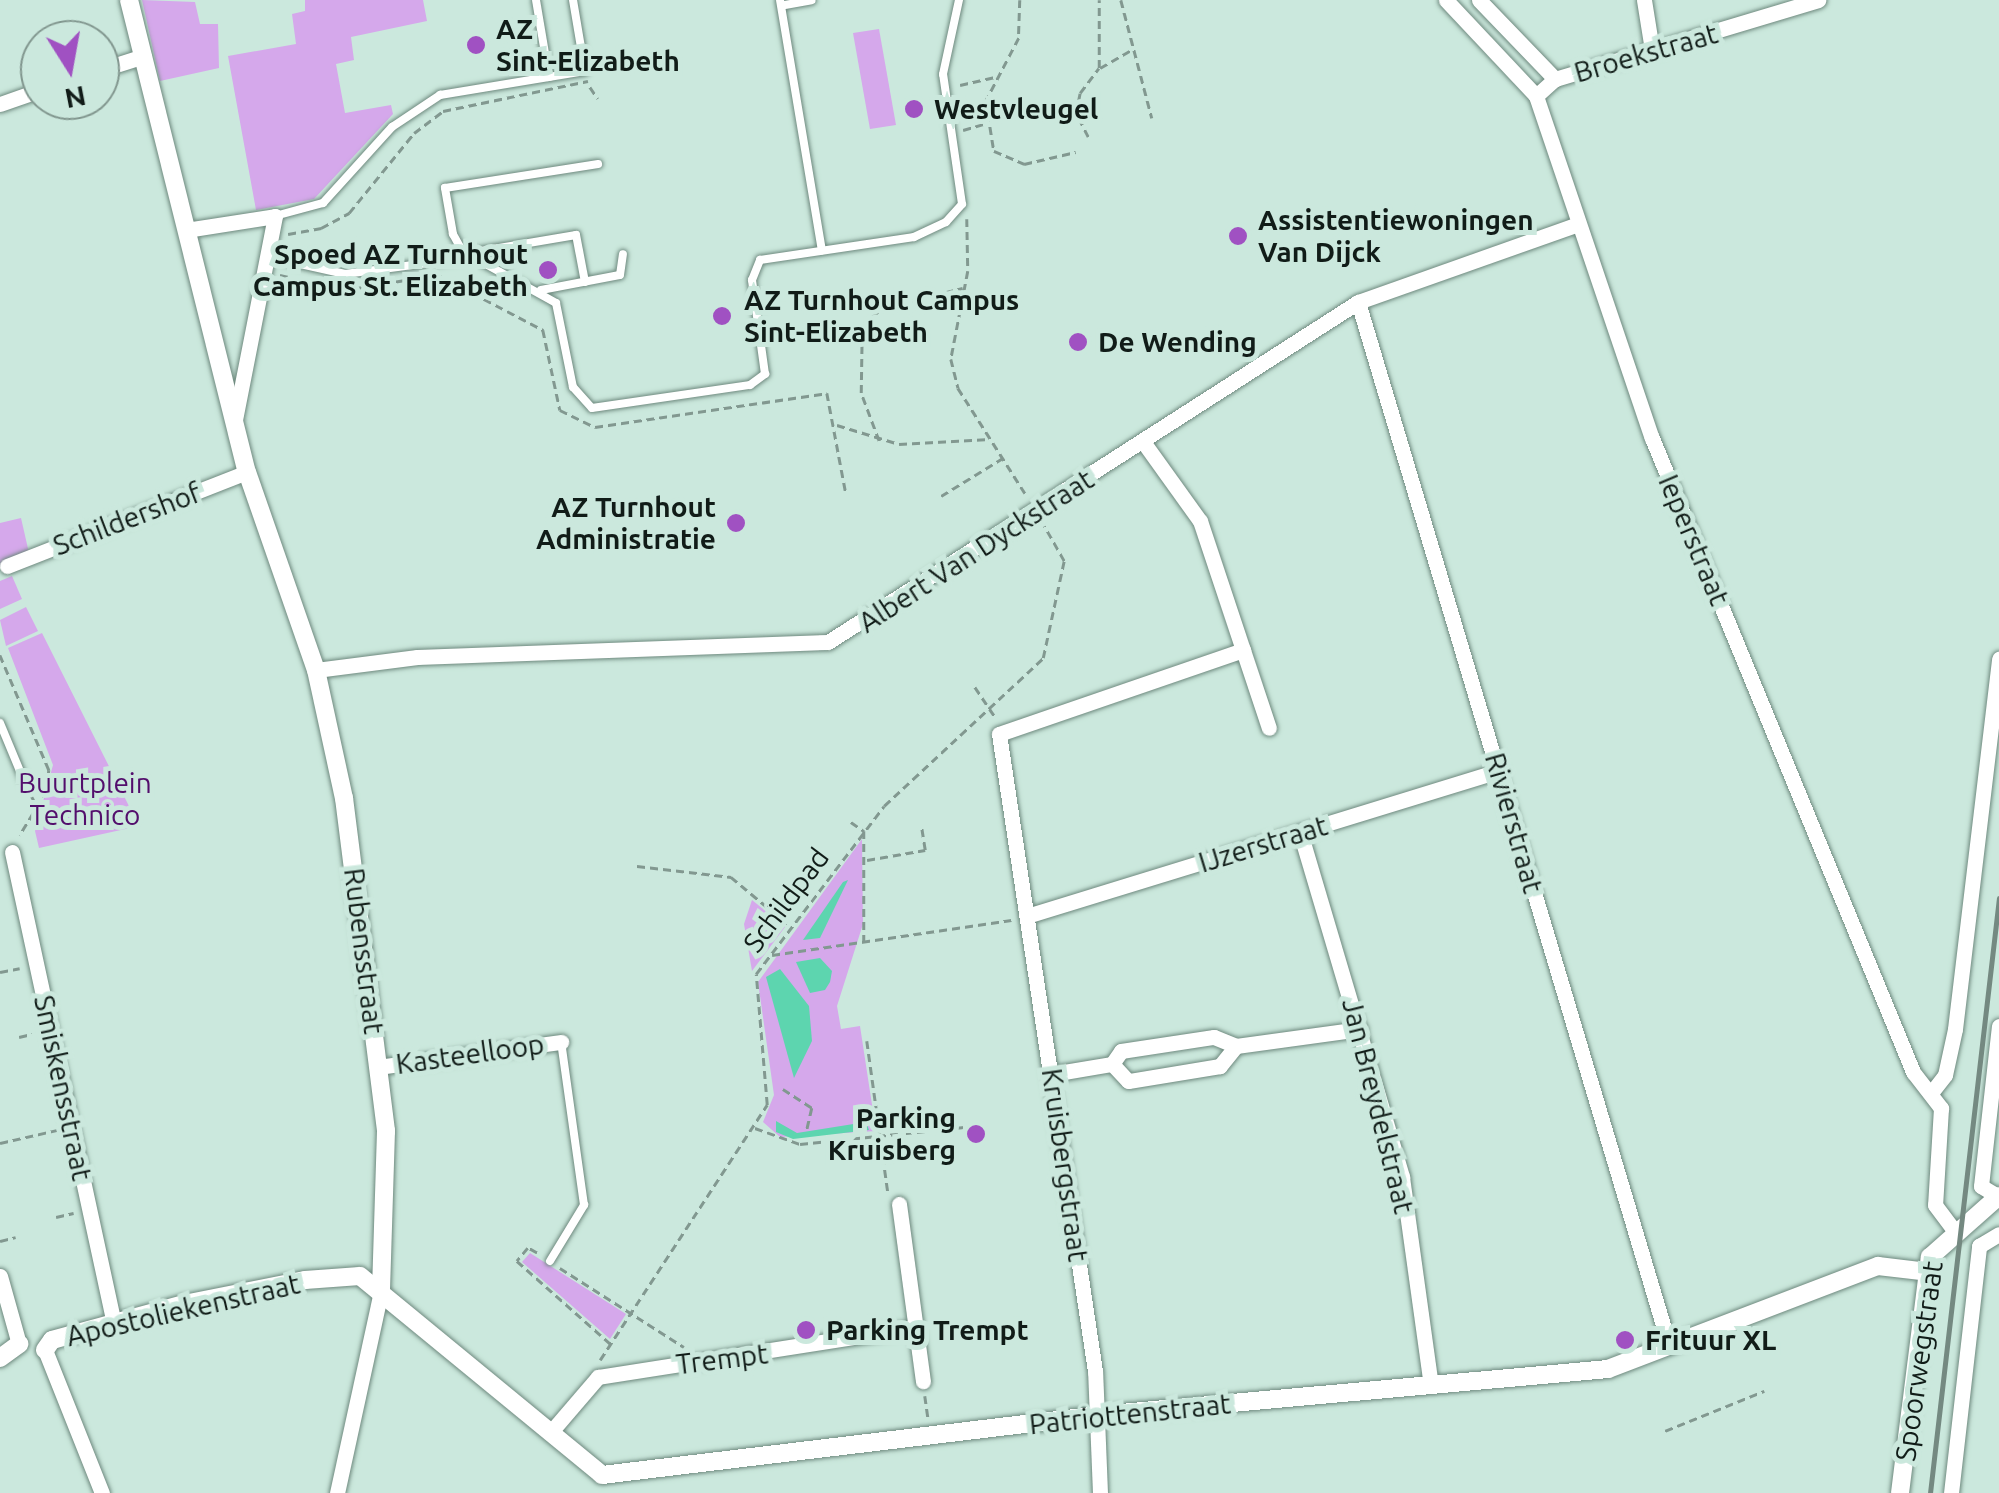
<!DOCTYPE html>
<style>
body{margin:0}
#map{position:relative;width:1999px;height:1493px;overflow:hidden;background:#cbe8dd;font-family:Ubuntu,sans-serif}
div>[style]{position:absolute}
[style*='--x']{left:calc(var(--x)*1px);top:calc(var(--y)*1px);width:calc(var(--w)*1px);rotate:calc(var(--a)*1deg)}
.green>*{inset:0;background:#d5a8eb}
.water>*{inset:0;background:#5dd5af}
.path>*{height:2.5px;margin-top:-1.25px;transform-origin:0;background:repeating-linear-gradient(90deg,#829890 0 8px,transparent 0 13px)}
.roads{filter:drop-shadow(0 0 2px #6e897e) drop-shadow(0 0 2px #6e897e)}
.service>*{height:8px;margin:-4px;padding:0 4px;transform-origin:4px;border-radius:4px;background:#fff}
.minor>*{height:15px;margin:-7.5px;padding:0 7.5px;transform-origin:7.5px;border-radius:7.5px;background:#fff}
.tertiary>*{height:18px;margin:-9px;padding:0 9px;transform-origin:9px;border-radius:9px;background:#fff}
.rail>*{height:5px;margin:-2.5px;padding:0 2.5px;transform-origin:2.5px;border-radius:2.5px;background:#748981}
.dots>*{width:28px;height:28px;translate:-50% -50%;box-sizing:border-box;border:5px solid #cbe8dd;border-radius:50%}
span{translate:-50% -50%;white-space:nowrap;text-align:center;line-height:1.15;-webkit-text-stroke:10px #cbe8dd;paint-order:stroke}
.poi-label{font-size:28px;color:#111c18;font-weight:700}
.left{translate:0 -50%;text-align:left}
.right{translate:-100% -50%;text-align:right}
.street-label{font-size:28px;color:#111c18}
.park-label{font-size:28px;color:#530e6c}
.north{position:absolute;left:20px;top:20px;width:100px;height:100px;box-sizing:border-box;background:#cbe8dd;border:2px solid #81968e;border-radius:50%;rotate:169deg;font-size:28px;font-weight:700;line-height:40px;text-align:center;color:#111c18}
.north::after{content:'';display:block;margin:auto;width:35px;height:45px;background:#a051c2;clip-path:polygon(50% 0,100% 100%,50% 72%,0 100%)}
</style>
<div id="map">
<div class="green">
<i style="clip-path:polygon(142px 0,195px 2px,200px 24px,218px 24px,219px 68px,160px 81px)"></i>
<i style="clip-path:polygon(305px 0,423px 0,427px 21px,351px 37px,354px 60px,336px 64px,345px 113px,391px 105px,393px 114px,314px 199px,256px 210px,228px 56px,296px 44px,292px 14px,305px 11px)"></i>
<i style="clip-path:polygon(879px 29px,896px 125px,870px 129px,853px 33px)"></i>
<i style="clip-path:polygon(21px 518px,29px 553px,0 566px,0 523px)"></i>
<i style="clip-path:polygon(12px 576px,22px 599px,0 609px,0 581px)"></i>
<i style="clip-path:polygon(26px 607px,38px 631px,6px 646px,0 620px)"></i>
<i style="clip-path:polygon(42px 633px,139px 826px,39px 848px,35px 831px,53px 765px,8px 648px)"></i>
<i style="clip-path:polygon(862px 839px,863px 924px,837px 1006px,841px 1029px,860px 1026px,876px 1131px,780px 1137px,763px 1122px,774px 1095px,758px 982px)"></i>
<i style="clip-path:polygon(752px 900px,785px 927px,752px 971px,744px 924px)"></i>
<i style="clip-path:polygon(530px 1253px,626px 1314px,610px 1339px,522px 1262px)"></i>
</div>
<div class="water">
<i style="clip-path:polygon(848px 880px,820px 938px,803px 940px,843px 882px)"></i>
<i style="clip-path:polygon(820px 958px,832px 971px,830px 982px,825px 990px,810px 993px,796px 962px)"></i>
<i style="clip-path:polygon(780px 969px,809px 1006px,812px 1041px,794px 1078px,766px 977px)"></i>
<i style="clip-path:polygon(776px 1121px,797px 1133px,866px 1122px,869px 1130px,793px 1139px,776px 1132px)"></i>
</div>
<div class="path">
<i style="--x:1020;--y:0;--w:38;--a:92"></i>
<i style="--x:1019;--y:38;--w:71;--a:117.6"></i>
<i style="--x:986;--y:101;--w:51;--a:80.9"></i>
<i style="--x:994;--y:151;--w:33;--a:23"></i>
<i style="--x:1024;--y:164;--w:53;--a:-13"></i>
<i style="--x:1121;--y:0;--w:122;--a:75.3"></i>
<i style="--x:1100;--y:68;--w:36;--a:-30"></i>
<i style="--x:960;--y:85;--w:37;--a:-13"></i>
<i style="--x:590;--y:87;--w:14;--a:56"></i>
<i style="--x:963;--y:130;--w:22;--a:-16"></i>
<i style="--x:1088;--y:137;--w:27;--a:-117"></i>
<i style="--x:1076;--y:113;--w:20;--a:-79"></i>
<i style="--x:1080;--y:93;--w:31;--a:-53"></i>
<i style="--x:1099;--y:68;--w:68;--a:-90"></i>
<i style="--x:967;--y:219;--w:52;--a:88.9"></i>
<i style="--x:968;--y:271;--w:90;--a:100.9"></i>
<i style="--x:951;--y:359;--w:30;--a:76"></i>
<i style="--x:958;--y:388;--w:125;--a:57.5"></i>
<i style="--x:288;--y:234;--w:34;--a:-10"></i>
<i style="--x:321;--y:228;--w:32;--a:-28"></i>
<i style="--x:349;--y:213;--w:103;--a:-50.9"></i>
<i style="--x:414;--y:133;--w:36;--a:-37"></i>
<i style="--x:443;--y:111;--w:148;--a:-11.7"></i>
<i style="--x:280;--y:275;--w:67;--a:13"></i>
<i style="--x:345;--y:290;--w:61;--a:-9.5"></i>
<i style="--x:438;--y:275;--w:119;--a:27.6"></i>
<i style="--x:543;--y:330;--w:82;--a:78"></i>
<i style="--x:560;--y:410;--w:39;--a:26"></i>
<i style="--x:595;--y:427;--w:234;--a:-8.3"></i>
<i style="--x:827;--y:393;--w:103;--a:79.3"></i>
<i style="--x:837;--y:425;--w:65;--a:17"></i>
<i style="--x:899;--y:444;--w:91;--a:-3.1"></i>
<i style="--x:879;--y:441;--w:51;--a:-110.6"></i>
<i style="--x:861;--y:393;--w:67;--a:-89.1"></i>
<i style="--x:862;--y:326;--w:27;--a:-42"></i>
<i style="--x:882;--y:308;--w:83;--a:-13.9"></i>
<i style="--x:941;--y:496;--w:73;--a:-31.5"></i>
<i style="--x:0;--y:655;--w:125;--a:66.9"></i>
<i style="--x:49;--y:770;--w:21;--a:95"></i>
<i style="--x:47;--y:791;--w:52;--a:121.5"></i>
<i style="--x:975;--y:687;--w:37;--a:56"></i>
<i style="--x:30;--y:793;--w:17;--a:62"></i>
<i style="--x:851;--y:822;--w:16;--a:35"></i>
<i style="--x:864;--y:831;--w:110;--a:90"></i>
<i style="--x:867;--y:860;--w:59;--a:-9.8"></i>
<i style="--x:925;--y:850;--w:25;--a:-99"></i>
<i style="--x:637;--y:866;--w:95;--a:6.7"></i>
<i style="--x:731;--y:877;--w:77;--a:39.7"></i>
<i style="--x:772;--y:955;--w:242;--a:-8.3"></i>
<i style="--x:0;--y:972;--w:20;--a:-11"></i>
<i style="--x:19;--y:1037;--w:13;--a:-13"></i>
<i style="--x:867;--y:1041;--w:153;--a:82.1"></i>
<i style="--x:783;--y:1089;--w:35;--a:33"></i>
<i style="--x:812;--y:1108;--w:23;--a:103"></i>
<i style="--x:755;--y:1128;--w:48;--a:19.6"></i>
<i style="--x:800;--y:1144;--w:175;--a:-5.9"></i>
<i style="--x:0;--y:1143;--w:58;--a:-12.8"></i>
<i style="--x:56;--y:1217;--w:18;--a:-13"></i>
<i style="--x:0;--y:1241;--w:16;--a:-14"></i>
<i style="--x:537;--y:1253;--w:10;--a:-151"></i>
<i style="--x:528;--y:1248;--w:17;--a:130"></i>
<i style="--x:517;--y:1261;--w:128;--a:41.5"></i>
<i style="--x:560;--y:1268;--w:147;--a:32.5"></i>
<i style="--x:600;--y:1360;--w:305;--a:-56.8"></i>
<i style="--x:767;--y:1105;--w:131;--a:-94.8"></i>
<i style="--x:756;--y:974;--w:211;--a:-52.7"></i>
<i style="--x:884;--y:806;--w:217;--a:-42.9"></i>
<i style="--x:1043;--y:658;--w:99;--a:-77.8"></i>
<i style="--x:1064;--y:561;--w:40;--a:-119.7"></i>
<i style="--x:925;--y:1396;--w:22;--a:82"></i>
<i style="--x:1665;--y:1431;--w:107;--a:-22"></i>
</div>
<div class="roads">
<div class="service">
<i style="--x:536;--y:0;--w:78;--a:80.4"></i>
<i style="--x:780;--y:0;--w:254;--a:80.5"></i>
<i style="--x:785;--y:5;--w:27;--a:-10"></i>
<i style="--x:275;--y:216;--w:50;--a:-15.2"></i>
<i style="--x:323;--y:203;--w:103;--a:-47.8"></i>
<i style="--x:392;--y:127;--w:58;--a:-33.7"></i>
<i style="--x:440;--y:95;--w:147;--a:-9.4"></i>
<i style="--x:585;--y:71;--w:72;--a:-99.6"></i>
<i style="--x:269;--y:257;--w:78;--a:12.6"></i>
<i style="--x:345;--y:274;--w:129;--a:-7.6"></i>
<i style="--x:473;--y:257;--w:95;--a:29"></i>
<i style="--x:556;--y:303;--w:86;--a:78.6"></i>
<i style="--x:573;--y:387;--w:28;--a:48"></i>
<i style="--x:592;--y:408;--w:160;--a:-8.3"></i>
<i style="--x:750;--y:385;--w:19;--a:-36"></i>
<i style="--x:765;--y:374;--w:95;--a:-97.9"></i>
<i style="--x:752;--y:280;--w:22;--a:-68"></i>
<i style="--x:760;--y:260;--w:156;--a:-8.5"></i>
<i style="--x:914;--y:237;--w:35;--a:-25"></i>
<i style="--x:946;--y:222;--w:24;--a:-48"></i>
<i style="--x:962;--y:204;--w:131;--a:-98.3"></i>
<i style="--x:943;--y:74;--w:76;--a:-77.8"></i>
<i style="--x:585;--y:282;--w:48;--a:-100.8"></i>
<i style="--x:576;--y:235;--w:114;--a:170.4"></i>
<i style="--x:464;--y:254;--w:23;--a:-119"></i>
<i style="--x:453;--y:234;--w:47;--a:-99.9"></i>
<i style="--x:445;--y:188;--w:155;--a:-8.9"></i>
<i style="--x:541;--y:290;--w:80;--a:-10.8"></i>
<i style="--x:620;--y:275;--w:21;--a:-82"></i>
<i style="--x:0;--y:723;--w:65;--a:67.4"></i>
<i style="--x:550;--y:1261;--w:66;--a:-58.7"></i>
<i style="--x:584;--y:1205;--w:165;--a:-98"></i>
</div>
<div class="minor">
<i style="--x:1446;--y:0;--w:132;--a:46.8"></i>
<i style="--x:1536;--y:96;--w:361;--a:71.3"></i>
<i style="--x:1652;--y:438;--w:686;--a:67.62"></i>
<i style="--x:1913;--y:1072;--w:46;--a:52.1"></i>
<i style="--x:1941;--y:1108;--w:97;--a:93.5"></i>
<i style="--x:1935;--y:1205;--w:35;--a:53"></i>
<i style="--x:1479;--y:0;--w:110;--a:46.1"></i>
<i style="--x:1644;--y:0;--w:51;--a:80.9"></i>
<i style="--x:100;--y:70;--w:46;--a:-17.7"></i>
<i style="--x:1536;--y:96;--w:25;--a:-42"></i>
<i style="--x:1555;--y:79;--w:275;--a:-16.7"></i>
<i style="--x:0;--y:104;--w:42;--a:-19.3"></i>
<i style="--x:186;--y:230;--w:90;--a:-8.9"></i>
<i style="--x:275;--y:216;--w:207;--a:101.1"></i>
<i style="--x:1358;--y:302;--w:1088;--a:73.4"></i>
<i style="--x:7;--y:566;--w:258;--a:-21.4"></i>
<i style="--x:1243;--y:650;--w:82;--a:71.6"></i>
<i style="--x:316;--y:670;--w:102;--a:-7.3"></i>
<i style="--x:417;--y:657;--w:411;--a:-2.1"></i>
<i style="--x:828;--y:642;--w:630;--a:-32.68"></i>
<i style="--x:1358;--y:302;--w:231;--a:-19.5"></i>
<i style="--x:1300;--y:832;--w:360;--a:73.5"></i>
<i style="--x:1402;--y:1177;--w:210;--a:82.1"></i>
<i style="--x:12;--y:852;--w:483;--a:77.8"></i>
<i style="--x:1027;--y:916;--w:494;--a:-17.1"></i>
<i style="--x:1236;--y:1046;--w:26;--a:129"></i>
<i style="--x:1220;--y:1066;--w:93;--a:170.7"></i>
<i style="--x:1128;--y:1081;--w:23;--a:-133"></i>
<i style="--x:1112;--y:1064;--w:16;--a:-55"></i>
<i style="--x:1121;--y:1051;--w:94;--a:-8.6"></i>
<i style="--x:1214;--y:1037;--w:24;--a:22"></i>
<i style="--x:1236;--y:1046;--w:125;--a:-7.8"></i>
<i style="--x:378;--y:1067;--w:185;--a:-7.8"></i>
<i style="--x:1052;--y:1074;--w:61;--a:-9.5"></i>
<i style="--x:1931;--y:1093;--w:23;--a:-52"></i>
<i style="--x:1945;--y:1075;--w:47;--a:-77.7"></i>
<i style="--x:1955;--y:1029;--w:373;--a:-83.2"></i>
<i style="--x:1999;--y:1197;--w:21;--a:-149"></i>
<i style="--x:1981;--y:1186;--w:161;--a:-83.6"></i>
<i style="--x:899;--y:1204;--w:179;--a:82.3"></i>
<i style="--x:0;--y:1276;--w:71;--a:74.4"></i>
<i style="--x:45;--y:1350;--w:154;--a:68.3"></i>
<i style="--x:550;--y:1433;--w:74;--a:-49.4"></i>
<i style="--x:598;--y:1377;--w:322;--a:-8.9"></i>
<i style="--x:337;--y:1493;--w:207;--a:-77.7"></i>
<i style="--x:1100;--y:1493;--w:122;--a:-92.3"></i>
<i style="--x:1095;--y:1371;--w:644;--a:-98.57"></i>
<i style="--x:999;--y:734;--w:258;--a:-19"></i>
<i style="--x:1243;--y:650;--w:136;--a:-108.4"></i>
<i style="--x:1200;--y:521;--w:96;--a:-125.7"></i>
<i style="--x:1951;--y:1493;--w:249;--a:-83.5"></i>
<i style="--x:1979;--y:1246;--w:23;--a:-31"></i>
</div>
<div class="tertiary">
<i style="--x:129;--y:0;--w:487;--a:76"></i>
<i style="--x:247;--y:472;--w:210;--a:70.8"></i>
<i style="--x:316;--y:670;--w:131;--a:77.7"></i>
<i style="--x:344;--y:798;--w:336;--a:82.8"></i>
<i style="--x:386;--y:1131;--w:160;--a:91.8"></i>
<i style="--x:45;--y:1350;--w:12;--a:-55"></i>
<i style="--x:52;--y:1340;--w:137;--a:-15.3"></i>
<i style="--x:184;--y:1304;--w:123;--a:-11.2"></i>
<i style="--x:305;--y:1280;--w:55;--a:-4.2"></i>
<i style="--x:360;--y:1276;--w:313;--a:39.4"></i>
<i style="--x:602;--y:1475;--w:501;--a:-6.88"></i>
<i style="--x:1099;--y:1415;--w:511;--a:-5.16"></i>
<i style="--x:1608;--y:1369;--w:289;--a:-20.9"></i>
<i style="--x:1878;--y:1266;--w:50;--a:6.8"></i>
<i style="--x:0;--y:1358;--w:24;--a:-36"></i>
<i style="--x:1900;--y:1493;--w:238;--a:-82.8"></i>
<i style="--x:1930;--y:1257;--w:92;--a:-41.5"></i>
</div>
</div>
<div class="rail">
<i style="--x:1930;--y:1493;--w:599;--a:-83.39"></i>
</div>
<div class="dots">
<i style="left:476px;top:45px;background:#a051c2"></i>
<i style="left:914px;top:109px;background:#a051c2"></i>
<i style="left:1238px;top:236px;background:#a051c2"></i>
<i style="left:548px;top:270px;background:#a051c2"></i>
<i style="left:722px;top:316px;background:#a051c2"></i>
<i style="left:1078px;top:342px;background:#a051c2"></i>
<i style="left:736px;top:523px;background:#a051c2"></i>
<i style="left:976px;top:1134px;background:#a051c2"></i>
<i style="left:806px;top:1330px;background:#a051c2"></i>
<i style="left:1625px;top:1340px;background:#a051c2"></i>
</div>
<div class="poi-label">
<span class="left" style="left:496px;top:45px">AZ<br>Sint-Elizabeth</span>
<span class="left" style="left:934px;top:109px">Westvleugel</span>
<span class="left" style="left:1258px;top:236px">Assistentiewoningen<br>Van Dijck</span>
<span class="right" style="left:528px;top:270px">Spoed AZ Turnhout<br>Campus St. Elizabeth</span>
<span class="left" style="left:744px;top:316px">AZ Turnhout Campus<br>Sint-Elizabeth</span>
<span class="left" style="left:1098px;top:342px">De Wending</span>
<span class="right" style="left:716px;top:523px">AZ Turnhout<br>Administratie</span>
<span class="right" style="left:956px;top:1134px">Parking<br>Kruisberg</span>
<span class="left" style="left:826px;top:1330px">Parking Trempt</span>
<span class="left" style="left:1645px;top:1340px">Frituur XL</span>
</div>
<div class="street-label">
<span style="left:1646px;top:53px;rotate:-16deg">Broekstraat</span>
<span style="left:127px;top:519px;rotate:-21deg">Schildershof</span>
<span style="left:1694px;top:540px;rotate:67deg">Ieperstraat</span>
<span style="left:976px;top:551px;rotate:-33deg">Albert Van Dyckstraat</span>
<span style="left:1514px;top:823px;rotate:74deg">Rivierstraat</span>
<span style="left:1263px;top:844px;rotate:-17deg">IJzerstraat</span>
<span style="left:786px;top:900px;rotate:-53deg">Schildpad</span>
<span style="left:364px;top:951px;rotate:83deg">Rubensstraat</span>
<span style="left:470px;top:1054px;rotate:-8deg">Kasteelloop</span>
<span style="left:63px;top:1088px;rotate:78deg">Smiskensstraat</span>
<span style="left:1378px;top:1106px;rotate:76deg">Jan Breydelstraat</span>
<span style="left:1065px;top:1165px;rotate:82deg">Kruisbergstraat</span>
<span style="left:183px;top:1310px;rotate:-13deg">Apostoliekenstraat</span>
<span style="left:722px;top:1359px;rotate:-7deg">Trempt</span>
<span style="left:1919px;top:1361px;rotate:-82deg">Spoorwegstraat</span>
<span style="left:1130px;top:1414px;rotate:-6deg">Patriottenstraat</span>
</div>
<div class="park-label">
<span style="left:85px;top:799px">Buurtplein<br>Technico</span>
</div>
<div class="north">N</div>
</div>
